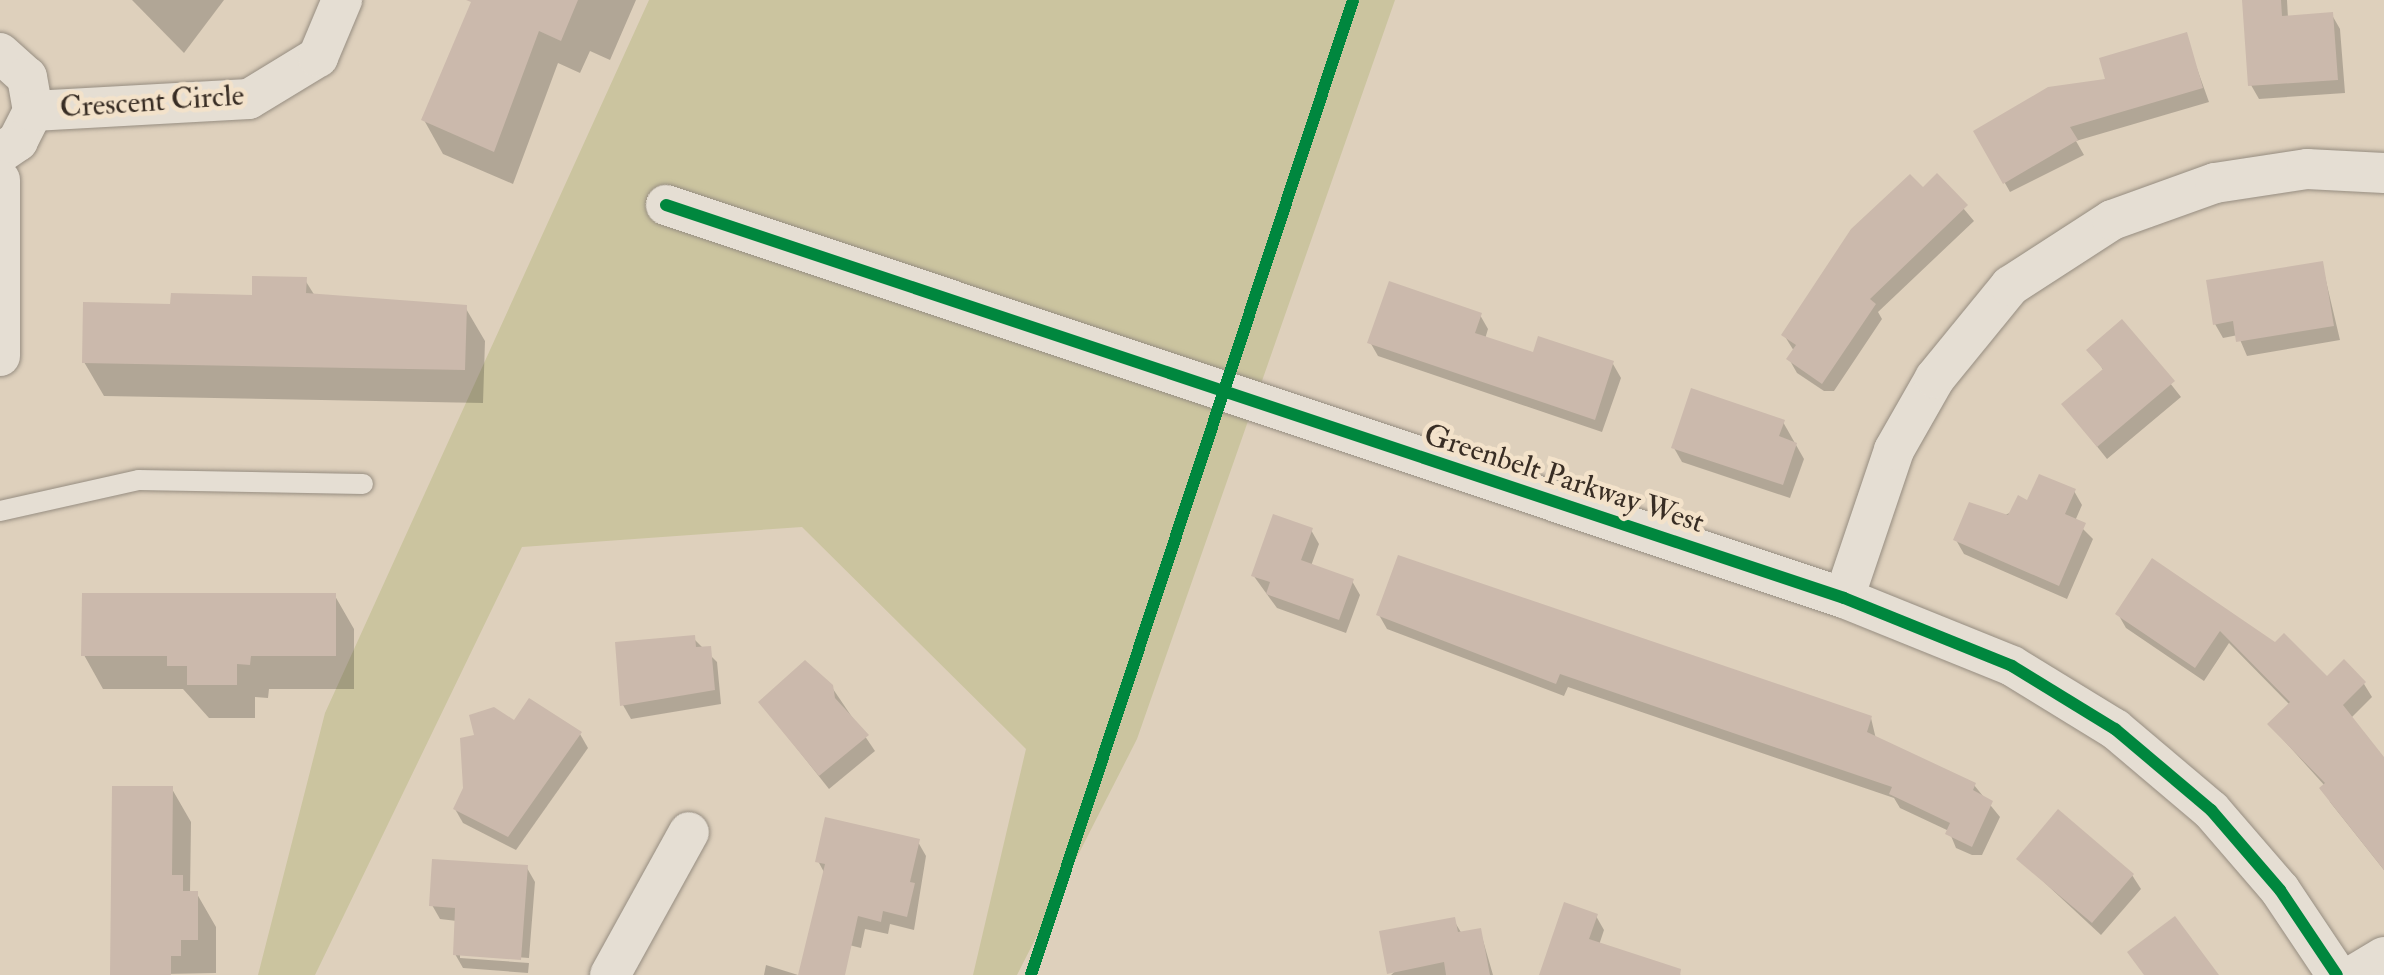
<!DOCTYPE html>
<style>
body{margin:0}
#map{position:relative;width:2384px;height:975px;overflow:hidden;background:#ded0bc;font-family:"IM FELL Double Pica",serif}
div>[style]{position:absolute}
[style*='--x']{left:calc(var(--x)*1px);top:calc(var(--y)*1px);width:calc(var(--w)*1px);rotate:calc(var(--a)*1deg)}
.green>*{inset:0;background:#cbc49f}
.shadow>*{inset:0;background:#0003}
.building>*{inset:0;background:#cbb9ac}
.roads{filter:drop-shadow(0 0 2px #968d81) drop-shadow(0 0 2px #968d81)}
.lane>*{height:20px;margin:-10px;padding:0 10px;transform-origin:10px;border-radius:10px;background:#e5ded3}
.street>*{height:40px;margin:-20px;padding:0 20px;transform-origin:20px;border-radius:20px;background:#e5ded3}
.cycleway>*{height:12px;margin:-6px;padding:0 6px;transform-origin:6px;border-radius:6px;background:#00873e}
span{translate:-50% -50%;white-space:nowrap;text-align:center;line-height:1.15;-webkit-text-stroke:9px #f3e2ca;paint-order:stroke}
.street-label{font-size:30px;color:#382d24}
</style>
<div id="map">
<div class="green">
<i style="clip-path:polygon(649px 0,1395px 0,1137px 739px,1017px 975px,973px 975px,1026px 749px,802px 527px,522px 547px,315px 975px,258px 975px,325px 713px)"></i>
</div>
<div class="shadow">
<i style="clip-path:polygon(132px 0,224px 0,184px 53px)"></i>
<i style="clip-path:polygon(475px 0,636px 0,610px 60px,590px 51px,580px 73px,558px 63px,513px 184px,443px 154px,424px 120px)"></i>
<i style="clip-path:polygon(2245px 0,2287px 0,2288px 18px,2332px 15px,2340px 29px,2345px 93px,2259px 99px,2251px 85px)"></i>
<i style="clip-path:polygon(2185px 35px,2209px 102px,2076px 141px,2084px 155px,2010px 192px,1976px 132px,2108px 81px)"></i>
<i style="clip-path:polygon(1937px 177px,1974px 221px,1878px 312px,1882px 319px,1834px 391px,1824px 391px,1797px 373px,1789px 359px,1794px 351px,1784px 335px)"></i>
<i style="clip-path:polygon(2322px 264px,2340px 340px,2247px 356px,2238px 335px,2223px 338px,2215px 324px)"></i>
<i style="clip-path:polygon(305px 280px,315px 296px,465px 307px,485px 341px,483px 403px,104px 396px,84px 362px,173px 306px,254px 298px)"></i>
<i style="clip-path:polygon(1480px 315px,1488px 329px,1485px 339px,1535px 355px,1613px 364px,1621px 378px,1602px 432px,1378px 356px,1370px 342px)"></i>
<i style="clip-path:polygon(2122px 322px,2181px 397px,2107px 459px,2064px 405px,2104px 371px,2090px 350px)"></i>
<i style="clip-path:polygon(1783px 422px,1804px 459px,1790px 498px,1682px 462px,1674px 448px)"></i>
<i style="clip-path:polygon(2074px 491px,2082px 505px,2075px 521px,2093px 539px,2067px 599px,1964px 554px,1956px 540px,2029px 503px)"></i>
<i style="clip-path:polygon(1311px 530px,1319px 544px,1311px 566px,1352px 581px,1360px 595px,1346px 633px,1277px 608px,1253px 575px)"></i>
<i style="clip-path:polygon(2153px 562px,2327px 679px,2364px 684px,2372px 697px,2351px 718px,2384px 760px,2384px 870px,2330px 802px,2325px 786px,2270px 725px,2290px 705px,2229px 643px,2204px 681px,2126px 628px,2118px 614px)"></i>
<i style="clip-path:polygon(335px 596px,354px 629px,354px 689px,269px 689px,268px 698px,255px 697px,255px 718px,209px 718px,183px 689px,103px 689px,84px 655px)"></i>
<i style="clip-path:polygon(1379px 615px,1871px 718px,1876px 739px,1974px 785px,2000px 817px,1982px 855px,1972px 855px,1956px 848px,1949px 831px,1900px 808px,1894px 798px,1568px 687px,1564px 696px,1387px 629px)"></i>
<i style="clip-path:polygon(693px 638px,717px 662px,721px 704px,631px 719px,623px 705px)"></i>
<i style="clip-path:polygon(831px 686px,875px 751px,829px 789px,761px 703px)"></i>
<i style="clip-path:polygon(514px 724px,580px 734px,588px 748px,516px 850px,463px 823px,455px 809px)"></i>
<i style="clip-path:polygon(172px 789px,191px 822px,190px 894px,197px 894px,216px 927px,216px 973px,113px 975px)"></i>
<i style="clip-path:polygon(918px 842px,926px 856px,914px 930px,890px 924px,888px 934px,865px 929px,861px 948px,821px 938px,825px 874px,818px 861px)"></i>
<i style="clip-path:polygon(2019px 859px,2132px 875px,2141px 889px,2101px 935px)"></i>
<i style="clip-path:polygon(527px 868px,535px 882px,529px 958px,460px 953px,460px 958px,529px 963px,528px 973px,463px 968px,455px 954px,457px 921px,440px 919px,432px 905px)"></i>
<i style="clip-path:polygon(1596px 916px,1604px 930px,1599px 945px,1681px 975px,1542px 975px)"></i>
<i style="clip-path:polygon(1453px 919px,1462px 934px,1480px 930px,1493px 975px,1391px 975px)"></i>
<i style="clip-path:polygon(766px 965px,798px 975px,764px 975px)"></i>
</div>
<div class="building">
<i style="clip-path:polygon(466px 0,578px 0,561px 41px,539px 31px,494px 152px,421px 120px,471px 2px)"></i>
<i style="clip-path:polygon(2242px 0,2281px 0,2282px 16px,2333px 12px,2338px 80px,2248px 86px)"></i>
<i style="clip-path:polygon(2187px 32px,2203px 88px,2070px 127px,2078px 140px,2003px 184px,1973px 131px,2048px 87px,2105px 79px,2099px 58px)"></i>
<i style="clip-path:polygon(1937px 173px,1968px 205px,1870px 299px,1876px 304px,1822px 384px,1786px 359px,1796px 345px,1781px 335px,1851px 229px,1910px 174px,1923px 187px)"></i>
<i style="clip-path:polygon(2323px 261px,2334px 326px,2236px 342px,2233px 321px,2213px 325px,2206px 280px)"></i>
<i style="clip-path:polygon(252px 276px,307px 277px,306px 293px,467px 305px,465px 370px,82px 363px,83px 302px,170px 304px,171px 293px,252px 295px)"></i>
<i style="clip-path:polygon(1389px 281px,1482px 313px,1475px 333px,1533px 352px,1538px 336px,1614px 361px,1595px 420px,1367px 343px)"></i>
<i style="clip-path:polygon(2122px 319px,2175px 381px,2097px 447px,2061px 404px,2103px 369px,2086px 350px)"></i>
<i style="clip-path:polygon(1691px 388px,1785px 420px,1779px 436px,1797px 443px,1783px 485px,1671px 448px)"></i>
<i style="clip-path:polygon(2039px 474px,2076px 489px,2065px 514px,2086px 523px,2059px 586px,1953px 540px,1969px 502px,2008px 515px,2018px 495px,2027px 500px)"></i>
<i style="clip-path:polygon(1273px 514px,1313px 528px,1301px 560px,1354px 579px,1339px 620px,1266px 594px,1270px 582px,1251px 576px)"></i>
<i style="clip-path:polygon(1398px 555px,1872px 716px,1867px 732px,1976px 783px,1973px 790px,1993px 801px,1972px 847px,1945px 834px,1950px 823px,1889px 794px,1892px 787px,1560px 674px,1556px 684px,1376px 615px)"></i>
<i style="clip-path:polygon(2152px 558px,2275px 642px,2284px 633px,2327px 676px,2344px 659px,2366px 682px,2343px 705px,2384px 757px,2384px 870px,2319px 788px,2325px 783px,2267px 724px,2290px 702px,2220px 631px,2195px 668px,2115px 614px)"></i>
<i style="clip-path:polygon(82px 593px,336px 593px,336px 656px,251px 656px,250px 665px,237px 664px,237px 685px,187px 685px,187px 666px,167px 666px,167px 656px,81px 656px)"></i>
<i style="clip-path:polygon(695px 635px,696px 647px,711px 646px,715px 690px,620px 706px,615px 642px)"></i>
<i style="clip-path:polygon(805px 660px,833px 685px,835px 698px,869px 735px,819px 776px,758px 702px)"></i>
<i style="clip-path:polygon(529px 698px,582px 732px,508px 837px,453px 809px,463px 788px,460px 738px,474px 735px,469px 715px,494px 707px,514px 720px)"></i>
<i style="clip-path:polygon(112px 786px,173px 786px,172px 875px,183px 875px,183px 891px,198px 891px,198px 940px,181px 940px,181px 956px,171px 956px,171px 975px,110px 975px)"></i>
<i style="clip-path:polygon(2058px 809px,2134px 874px,2092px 923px,2016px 859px)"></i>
<i style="clip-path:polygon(825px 817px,920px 839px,910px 882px,915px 883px,907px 917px,883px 911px,881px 922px,858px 916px,845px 975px,798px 975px,825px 864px,815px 862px)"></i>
<i style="clip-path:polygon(432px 859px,528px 865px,521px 960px,453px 955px,455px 908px,429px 906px)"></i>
<i style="clip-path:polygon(1564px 902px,1598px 914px,1589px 939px,1681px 969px,1680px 975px,1539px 975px)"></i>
<i style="clip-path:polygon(2175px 916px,2219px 975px,2144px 975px,2127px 952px)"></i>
<i style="clip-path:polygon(1455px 917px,1458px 932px,1481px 928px,1490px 975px,1446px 975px,1444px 962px,1387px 974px,1379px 931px)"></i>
</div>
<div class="roads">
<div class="lane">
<i style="--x:0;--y:511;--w:142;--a:-12.6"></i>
<i style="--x:139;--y:480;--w:224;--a:1"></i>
</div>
<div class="street">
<i style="--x:0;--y:53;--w:36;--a:42"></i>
<i style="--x:27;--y:77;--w:35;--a:80"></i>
<i style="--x:33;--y:111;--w:34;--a:117"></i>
<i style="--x:18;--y:141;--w:22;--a:146"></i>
<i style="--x:33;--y:111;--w:216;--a:-3.2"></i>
<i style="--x:249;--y:99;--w:81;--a:-31.3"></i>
<i style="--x:318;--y:57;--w:62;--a:-67.2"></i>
<i style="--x:0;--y:180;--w:176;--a:90"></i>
<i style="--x:666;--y:205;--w:1242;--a:18.45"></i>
<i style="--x:1844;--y:598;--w:181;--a:22"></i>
<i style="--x:2012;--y:666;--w:121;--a:31.5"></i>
<i style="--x:2115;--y:729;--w:126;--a:40.2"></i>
<i style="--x:2211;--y:810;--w:106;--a:49.2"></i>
<i style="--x:2280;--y:890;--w:102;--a:56.2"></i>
<i style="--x:1844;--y:598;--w:156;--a:-71.3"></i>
<i style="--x:1894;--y:450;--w:83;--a:-60.3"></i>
<i style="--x:1935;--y:378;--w:119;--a:-50.8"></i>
<i style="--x:2010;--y:286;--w:121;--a:-32.9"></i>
<i style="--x:2112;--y:220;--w:109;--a:-19.8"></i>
<i style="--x:2215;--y:183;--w:93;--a:-8.7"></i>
<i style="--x:2307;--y:169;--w:77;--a:3"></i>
<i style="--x:610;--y:975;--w:163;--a:-61.1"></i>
<i style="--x:2354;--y:975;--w:35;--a:-31"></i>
</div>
</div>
<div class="cycleway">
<i style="--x:666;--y:205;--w:1242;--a:18.45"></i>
<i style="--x:1844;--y:598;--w:181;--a:22"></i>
<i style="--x:2012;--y:666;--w:121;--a:31.5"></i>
<i style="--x:2115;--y:729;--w:126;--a:40.2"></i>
<i style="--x:2211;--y:810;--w:106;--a:49.2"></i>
<i style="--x:2280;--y:890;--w:102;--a:56.2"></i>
<i style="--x:1031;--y:975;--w:1027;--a:-71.72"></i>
</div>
<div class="street-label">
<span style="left:152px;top:102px;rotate:-4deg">Crescent Circle</span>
<span style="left:1564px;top:479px;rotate:18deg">Greenbelt Parkway West</span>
</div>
</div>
